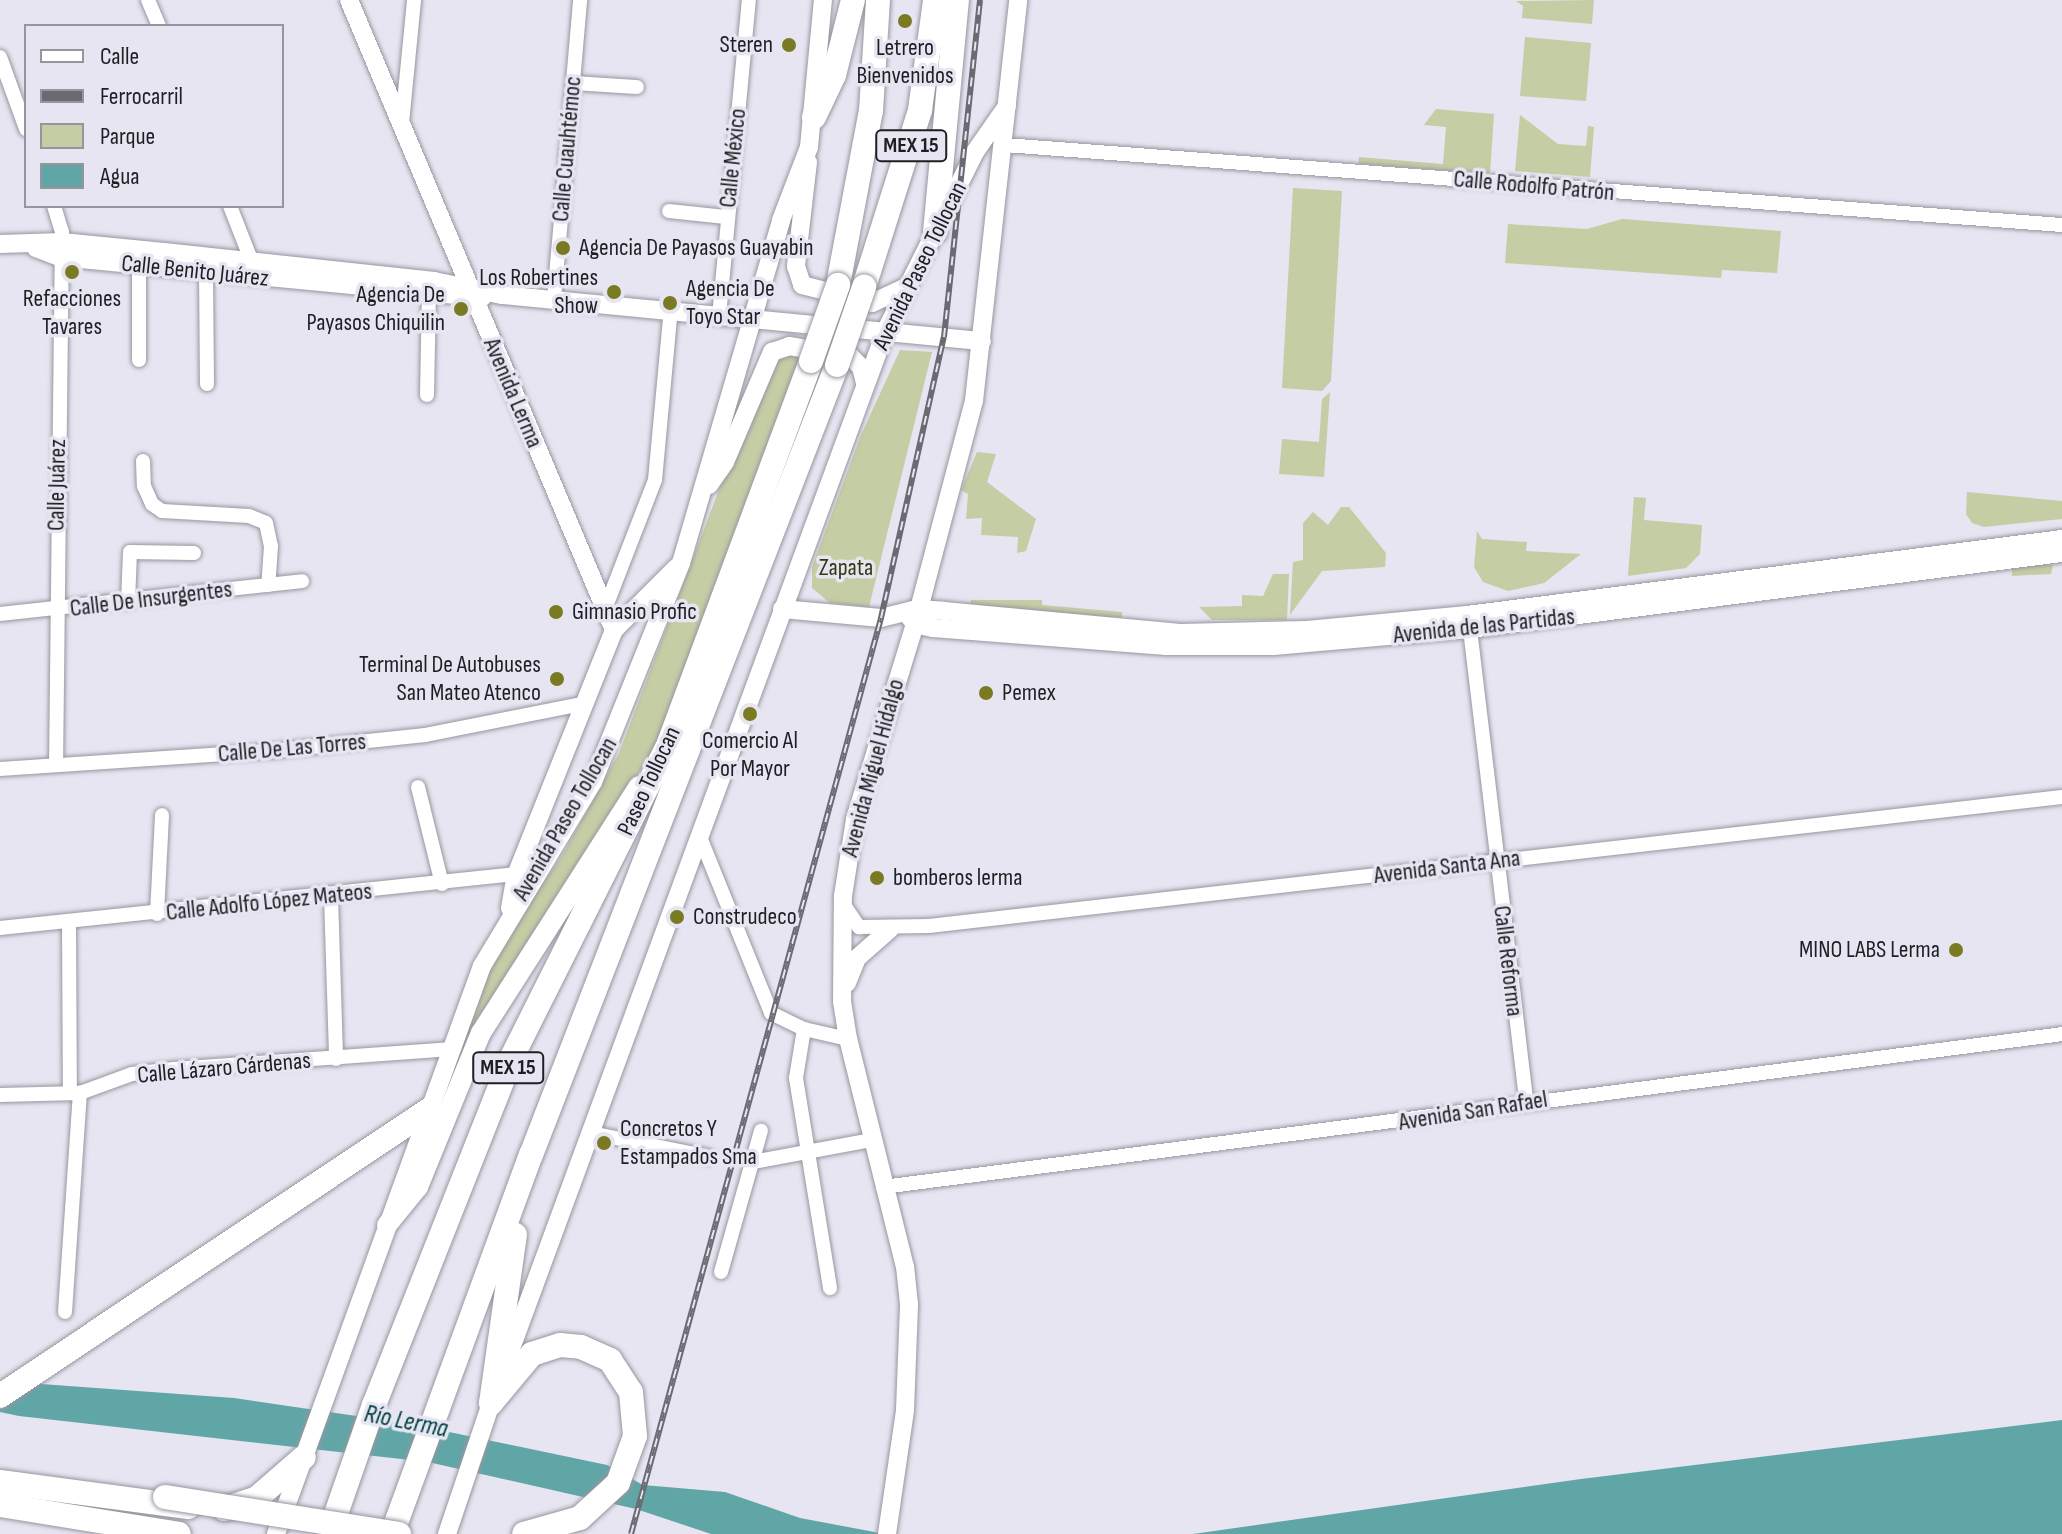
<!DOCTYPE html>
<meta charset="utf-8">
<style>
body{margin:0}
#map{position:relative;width:2062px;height:1534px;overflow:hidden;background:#e6e5f1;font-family:"Sofia Sans Condensed",sans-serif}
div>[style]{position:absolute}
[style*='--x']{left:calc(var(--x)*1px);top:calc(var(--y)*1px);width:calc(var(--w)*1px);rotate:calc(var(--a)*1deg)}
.green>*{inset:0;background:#c5cda5}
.water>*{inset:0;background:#61a6a7}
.roads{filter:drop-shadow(0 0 2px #9796a0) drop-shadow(0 0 2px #9796a0)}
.street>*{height:14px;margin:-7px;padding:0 7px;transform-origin:7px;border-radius:7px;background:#fff}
.secondary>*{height:18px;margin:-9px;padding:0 9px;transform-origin:9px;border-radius:9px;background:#fff}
.primary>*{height:20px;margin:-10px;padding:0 10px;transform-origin:10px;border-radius:10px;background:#fff}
.highway>*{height:24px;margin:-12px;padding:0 12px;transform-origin:12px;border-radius:12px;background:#fff}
.rail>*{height:6px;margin-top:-3px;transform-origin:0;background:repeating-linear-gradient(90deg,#e6e5f1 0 9px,#6b6a72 0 18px);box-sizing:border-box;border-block:2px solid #6b6a72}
.bridges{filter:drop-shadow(0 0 2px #9796a0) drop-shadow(0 0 2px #9796a0)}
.highway-bridge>*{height:24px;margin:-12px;padding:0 12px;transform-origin:12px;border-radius:12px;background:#fff}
.dots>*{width:22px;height:22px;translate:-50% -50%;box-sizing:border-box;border:4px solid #e6e5f1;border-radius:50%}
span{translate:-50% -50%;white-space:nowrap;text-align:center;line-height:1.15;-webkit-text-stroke:7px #e6e5f1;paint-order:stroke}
.shield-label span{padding:2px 6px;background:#e6e5f1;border:2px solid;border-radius:6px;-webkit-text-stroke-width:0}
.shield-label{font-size:22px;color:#1f1e22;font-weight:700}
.poi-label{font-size:24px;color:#1f1e22}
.right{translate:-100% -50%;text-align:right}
.left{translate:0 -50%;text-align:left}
.street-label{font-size:24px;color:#1f1e22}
.park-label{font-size:24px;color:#343912}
.water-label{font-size:26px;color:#004244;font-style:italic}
.legend{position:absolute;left:24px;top:24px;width:260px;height:184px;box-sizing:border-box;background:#e6e5f1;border:2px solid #96959e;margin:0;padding:10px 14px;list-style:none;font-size:24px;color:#1f1e22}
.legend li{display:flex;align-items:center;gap:16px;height:40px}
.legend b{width:40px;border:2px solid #96959e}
</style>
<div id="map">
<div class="green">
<i style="clip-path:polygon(1594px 0,1592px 24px,1522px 18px,1523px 6px,1516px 1px)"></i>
<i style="clip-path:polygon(1525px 37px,1591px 43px,1586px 101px,1520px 96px)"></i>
<i style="clip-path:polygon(1436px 109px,1494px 114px,1490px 174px,1358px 164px,1359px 157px,1443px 164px,1446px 127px,1424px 125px)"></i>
<i style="clip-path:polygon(1520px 115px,1558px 144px,1586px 146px,1588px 126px,1594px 127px,1590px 177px,1515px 171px)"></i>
<i style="clip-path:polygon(1293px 188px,1342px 191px,1331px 381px,1322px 391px,1282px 388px)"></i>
<i style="clip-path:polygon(1622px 219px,1781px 231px,1777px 273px,1722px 270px,1721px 278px,1505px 263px,1508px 224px,1587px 229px)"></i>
<i style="clip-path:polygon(900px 350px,932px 352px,869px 607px,830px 603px,812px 588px,812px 567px,861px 435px)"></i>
<i style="clip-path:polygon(783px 355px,800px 357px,661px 738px,460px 1048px,491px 959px,562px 856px,619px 753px,766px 366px)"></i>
<i style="clip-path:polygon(1330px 392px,1324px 477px,1279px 474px,1282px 439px,1319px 442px,1322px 399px)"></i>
<i style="clip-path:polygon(977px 452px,996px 454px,987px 482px,1036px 519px,1026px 551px,1017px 553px,1018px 537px,981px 535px,982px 518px,966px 519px,968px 494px,961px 490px)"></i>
<i style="clip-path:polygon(1967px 492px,2062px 501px,2062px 519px,1984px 527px,1972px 523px,1966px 514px)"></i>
<i style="clip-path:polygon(1634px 497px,1646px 498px,1644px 520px,1702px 525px,1700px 554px,1686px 568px,1628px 576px)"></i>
<i style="clip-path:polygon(1341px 507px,1349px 507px,1386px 553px,1385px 567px,1322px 571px,1290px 615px,1293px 562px,1303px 560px,1303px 523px,1313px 512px,1328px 525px)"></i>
<i style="clip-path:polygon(1477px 531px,1482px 539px,1527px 542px,1526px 551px,1581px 554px,1544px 583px,1508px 591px,1483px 582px,1474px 567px)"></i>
<i style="clip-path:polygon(2037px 563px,2053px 565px,2051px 574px,2012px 576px,2012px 565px)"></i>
<i style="clip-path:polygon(1273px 574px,1289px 574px,1287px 620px,1212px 620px,1199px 607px,1242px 606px,1242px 595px,1263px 596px)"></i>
<i style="clip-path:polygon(971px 600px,1042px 600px,1042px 605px,1122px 612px,1122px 617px,1079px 621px,970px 610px)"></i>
</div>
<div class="water">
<i style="clip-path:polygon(0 1381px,234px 1398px,411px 1424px,607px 1465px,643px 1485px,725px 1492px,800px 1518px,885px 1534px,711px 1534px,636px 1509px,428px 1462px,19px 1416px,0 1412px)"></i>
<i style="clip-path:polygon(2062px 1420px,2062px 1534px,1193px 1534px,1581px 1479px)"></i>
</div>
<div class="roads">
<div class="street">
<i style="--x:148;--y:0;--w:28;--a:67"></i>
<i style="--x:0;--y:57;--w:77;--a:70.1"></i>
<i style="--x:573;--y:83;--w:64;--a:3.6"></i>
<i style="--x:402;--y:123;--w:124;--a:-84.4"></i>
<i style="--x:1005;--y:145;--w:1060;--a:4.33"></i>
<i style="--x:54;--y:206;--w:27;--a:73"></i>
<i style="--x:62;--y:232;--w:533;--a:90.64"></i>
<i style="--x:230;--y:206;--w:60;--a:68.6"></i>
<i style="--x:669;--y:211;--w:57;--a:6"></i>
<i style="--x:139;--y:265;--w:95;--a:90"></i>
<i style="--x:206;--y:271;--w:113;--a:89.5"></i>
<i style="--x:554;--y:299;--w:300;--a:-85"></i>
<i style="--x:719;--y:316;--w:317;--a:-84.6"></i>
<i style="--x:427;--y:395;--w:100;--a:-88.9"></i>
<i style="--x:143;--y:461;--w:25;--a:88"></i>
<i style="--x:144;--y:486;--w:20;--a:66"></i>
<i style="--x:152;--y:504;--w:12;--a:35"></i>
<i style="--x:162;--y:511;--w:87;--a:3.3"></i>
<i style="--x:249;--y:516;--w:18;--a:22"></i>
<i style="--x:266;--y:523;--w:24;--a:78"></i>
<i style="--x:271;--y:546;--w:39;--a:94"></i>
<i style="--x:128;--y:602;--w:50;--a:-87.7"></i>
<i style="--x:130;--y:552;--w:64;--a:0.9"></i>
<i style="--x:605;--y:609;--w:138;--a:-68.8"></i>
<i style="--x:655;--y:480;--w:173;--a:-84.7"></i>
<i style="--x:0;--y:614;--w:304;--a:-6.2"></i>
<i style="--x:1470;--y:629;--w:476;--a:83.2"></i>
<i style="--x:0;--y:769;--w:274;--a:-3.8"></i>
<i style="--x:273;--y:751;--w:153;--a:-6"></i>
<i style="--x:425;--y:735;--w:160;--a:-11.2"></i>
<i style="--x:418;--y:787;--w:100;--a:76.1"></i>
<i style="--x:700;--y:837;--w:190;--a:68"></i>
<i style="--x:771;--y:1013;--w:37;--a:26"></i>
<i style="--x:804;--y:1029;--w:45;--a:12.8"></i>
<i style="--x:331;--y:896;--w:163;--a:88.2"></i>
<i style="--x:844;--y:905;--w:27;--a:56"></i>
<i style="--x:859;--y:927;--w:70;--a:-0.8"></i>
<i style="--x:929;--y:926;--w:1140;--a:-6.5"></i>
<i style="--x:157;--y:914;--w:99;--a:-87.1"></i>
<i style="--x:69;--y:923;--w:169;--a:89.7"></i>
<i style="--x:0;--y:928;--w:528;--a:-5.98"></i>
<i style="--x:804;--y:1029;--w:50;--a:99.3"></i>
<i style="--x:796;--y:1078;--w:213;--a:80.8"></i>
<i style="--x:0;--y:1095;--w:80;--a:-1.4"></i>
<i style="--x:80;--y:1093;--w:55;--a:-20.1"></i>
<i style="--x:132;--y:1074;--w:42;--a:-6.8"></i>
<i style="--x:174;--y:1069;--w:279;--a:-4.1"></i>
<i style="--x:591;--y:1133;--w:120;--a:11.5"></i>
<i style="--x:753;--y:1162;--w:121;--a:-10.5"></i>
<i style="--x:883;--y:1187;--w:1189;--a:-7.39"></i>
<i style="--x:721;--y:1272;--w:147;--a:-74.2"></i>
<i style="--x:65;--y:1312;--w:220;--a:-86.1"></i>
</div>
<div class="secondary">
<i style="--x:349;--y:0;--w:683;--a:67.19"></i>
<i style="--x:808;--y:162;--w:105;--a:96.6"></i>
<i style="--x:796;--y:266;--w:20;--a:72"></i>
<i style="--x:802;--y:285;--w:72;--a:14.4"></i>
<i style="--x:872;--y:303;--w:38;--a:-25"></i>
<i style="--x:0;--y:244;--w:62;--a:-1.8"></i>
<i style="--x:62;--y:242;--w:102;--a:5.6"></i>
<i style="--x:164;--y:252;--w:272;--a:6.1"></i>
<i style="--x:434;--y:281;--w:69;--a:11.6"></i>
<i style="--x:502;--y:295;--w:482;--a:5.5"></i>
<i style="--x:36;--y:248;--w:26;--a:21"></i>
<i style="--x:60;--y:257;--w:424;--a:5.5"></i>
<i style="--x:709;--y:485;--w:28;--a:-55"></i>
<i style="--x:725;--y:462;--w:120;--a:-66.9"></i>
<i style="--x:772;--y:352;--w:18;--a:-19"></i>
<i style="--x:789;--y:346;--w:62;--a:9.3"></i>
<i style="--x:850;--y:356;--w:16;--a:45"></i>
<i style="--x:861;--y:367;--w:16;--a:76"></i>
<i style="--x:782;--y:609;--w:99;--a:5.2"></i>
<i style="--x:881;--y:618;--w:38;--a:-14"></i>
<i style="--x:918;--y:609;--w:26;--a:4"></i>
<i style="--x:944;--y:611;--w:237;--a:5.3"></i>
<i style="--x:1180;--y:633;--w:127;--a:-1.4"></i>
<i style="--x:1307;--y:630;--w:161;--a:-5.4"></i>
<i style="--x:1467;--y:615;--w:600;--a:-7.28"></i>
<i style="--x:908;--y:615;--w:11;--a:52"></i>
<i style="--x:915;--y:624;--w:18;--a:13"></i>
<i style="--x:933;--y:628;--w:234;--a:4.4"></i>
<i style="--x:1166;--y:646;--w:108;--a:0"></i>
<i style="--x:1274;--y:646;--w:197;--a:-5"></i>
<i style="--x:1470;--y:629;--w:597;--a:-7.32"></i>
<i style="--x:510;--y:908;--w:34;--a:-80"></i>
<i style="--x:516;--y:875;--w:264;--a:-68.2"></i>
<i style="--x:614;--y:630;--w:89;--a:-45"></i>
<i style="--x:847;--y:983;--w:27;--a:-68"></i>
<i style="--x:857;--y:958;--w:44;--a:-41.3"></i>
<i style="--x:276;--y:1534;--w:604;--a:-70.07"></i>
<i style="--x:482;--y:966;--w:215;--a:-58.9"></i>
<i style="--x:593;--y:782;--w:236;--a:-68.1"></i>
<i style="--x:681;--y:563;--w:357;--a:-73.7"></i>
<i style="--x:781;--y:220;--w:78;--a:-69"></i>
<i style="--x:809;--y:147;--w:148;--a:-84.6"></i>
<i style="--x:447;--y:1534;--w:138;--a:-71.4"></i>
<i style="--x:491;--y:1403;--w:1143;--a:-69.79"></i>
<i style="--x:886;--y:330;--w:199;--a:-63.4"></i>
<i style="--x:975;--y:152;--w:56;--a:-55.2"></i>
<i style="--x:887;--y:1534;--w:125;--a:-81.7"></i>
<i style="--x:905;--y:1410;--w:106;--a:-87.8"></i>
<i style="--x:909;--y:1304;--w:37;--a:-96"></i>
<i style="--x:905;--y:1267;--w:235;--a:-104"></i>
<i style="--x:848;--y:1039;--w:38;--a:-99"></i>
<i style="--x:842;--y:1001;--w:105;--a:-89.5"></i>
<i style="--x:843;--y:896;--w:78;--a:-81.1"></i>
<i style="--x:855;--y:819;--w:204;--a:-72.9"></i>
<i style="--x:915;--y:624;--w:231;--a:-75.2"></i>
<i style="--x:974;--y:401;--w:403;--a:-83.7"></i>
</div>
<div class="primary">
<i style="--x:387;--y:1225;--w:49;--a:-50.8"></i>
<i style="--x:418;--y:1187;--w:166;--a:-67.8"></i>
<i style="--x:481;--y:1033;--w:293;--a:-57.4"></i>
</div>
<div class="highway">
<i style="--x:814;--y:117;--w:47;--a:-64.5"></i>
<i style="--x:834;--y:75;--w:77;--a:-75.8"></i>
<i style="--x:935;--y:232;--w:233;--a:-84.6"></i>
<i style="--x:838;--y:285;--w:177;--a:-79.3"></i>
<i style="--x:871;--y:111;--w:111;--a:-86.4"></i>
<i style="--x:864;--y:287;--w:186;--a:-72.4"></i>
<i style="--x:920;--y:110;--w:111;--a:-82.2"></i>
<i style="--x:0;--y:1396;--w:517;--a:-33.72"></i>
<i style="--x:491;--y:1403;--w:64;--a:-50.1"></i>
<i style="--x:532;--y:1354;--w:29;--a:-18"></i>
<i style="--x:560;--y:1345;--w:21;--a:5"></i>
<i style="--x:581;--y:1347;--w:32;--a:24"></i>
<i style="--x:610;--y:1360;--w:38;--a:57"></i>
<i style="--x:631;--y:1392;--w:44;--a:84.8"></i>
<i style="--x:635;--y:1436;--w:50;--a:109.9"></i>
<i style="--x:618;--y:1483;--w:52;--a:137.4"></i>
<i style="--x:580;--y:1518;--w:58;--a:164.1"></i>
<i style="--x:491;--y:1403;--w:170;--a:-81.9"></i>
<i style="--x:0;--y:1482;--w:190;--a:7.6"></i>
<i style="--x:0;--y:1505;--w:181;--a:9.2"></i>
<i style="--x:224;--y:1509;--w:35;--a:-18"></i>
<i style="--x:257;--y:1498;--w:62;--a:-41.1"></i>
<i style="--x:329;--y:1534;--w:137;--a:-70.8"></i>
<i style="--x:374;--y:1405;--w:374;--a:-68.4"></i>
<i style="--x:512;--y:1057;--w:351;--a:-63.4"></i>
<i style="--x:669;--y:743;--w:408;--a:-69.6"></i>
<i style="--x:392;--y:1534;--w:404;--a:-69.9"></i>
<i style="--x:531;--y:1155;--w:847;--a:-68.83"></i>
</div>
</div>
<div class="rail">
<i style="--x:631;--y:1534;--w:950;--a:-74.73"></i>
<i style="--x:881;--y:618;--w:288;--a:-77.4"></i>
<i style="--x:944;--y:337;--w:339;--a:-83.9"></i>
</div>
<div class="bridges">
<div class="highway-bridge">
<i style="--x:811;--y:361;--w:81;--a:-70.4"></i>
<i style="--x:837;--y:365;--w:83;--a:-70.9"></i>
<i style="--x:165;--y:1497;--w:237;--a:9"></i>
</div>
</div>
<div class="dots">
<i style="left:905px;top:21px;background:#797a22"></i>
<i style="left:789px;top:45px;background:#797a22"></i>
<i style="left:563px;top:248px;background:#797a22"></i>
<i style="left:72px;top:272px;background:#797a22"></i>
<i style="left:614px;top:292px;background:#797a22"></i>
<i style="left:670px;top:303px;background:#797a22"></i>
<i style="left:461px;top:309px;background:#797a22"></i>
<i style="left:556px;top:612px;background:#797a22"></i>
<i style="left:557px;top:679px;background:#797a22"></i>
<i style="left:986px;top:693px;background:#797a22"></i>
<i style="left:750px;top:714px;background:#797a22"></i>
<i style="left:877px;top:878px;background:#797a22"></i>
<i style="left:677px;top:917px;background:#797a22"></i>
<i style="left:1956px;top:950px;background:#797a22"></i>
<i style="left:604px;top:1143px;background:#797a22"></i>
</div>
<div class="shield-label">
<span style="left:911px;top:146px">MEX 15</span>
<span style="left:508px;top:1068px">MEX 15</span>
</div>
<div class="poi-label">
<span class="right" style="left:773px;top:45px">Steren</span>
<span style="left:905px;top:62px">Letrero<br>Bienvenidos</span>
<span class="left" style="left:579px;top:248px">Agencia De Payasos Guayabin</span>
<span class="right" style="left:598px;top:292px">Los Robertines<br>Show</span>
<span class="left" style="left:686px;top:303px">Agencia De<br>Toyo Star</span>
<span class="right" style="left:445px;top:309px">Agencia De<br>Payasos Chiquilin</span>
<span style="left:72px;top:313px">Refacciones<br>Tavares</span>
<span class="left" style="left:572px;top:612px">Gimnasio Profic</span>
<span class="right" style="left:541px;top:679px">Terminal De Autobuses<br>San Mateo Atenco</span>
<span class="left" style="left:1002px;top:693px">Pemex</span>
<span style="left:750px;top:755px">Comercio Al<br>Por Mayor</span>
<span class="left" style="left:893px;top:878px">bomberos lerma</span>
<span class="left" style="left:693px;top:917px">Construdeco</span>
<span class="right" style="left:1940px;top:950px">MINO LABS Lerma</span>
<span class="left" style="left:620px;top:1143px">Concretos Y<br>Estampados Sma</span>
</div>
<div class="street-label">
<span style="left:567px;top:149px;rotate:-85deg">Calle Cuauhtémoc</span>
<span style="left:733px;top:158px;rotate:-84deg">Calle México</span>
<span style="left:1534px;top:186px;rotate:5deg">Calle Rodolfo Patrón</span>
<span style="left:920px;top:266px;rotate:-64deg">Avenida Paseo Tollocan</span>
<span style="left:195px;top:271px;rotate:6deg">Calle Benito Juárez</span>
<span style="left:513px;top:393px;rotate:67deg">Avenida Lerma</span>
<span style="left:57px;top:485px;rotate:-89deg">Calle Juárez</span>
<span style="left:151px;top:599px;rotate:-7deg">Calle De Insurgentes</span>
<span style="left:1484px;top:626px;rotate:-6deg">Avenida de las Partidas</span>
<span style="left:292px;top:748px;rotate:-5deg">Calle De Las Torres</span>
<span style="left:873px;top:768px;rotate:-75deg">Avenida Miguel Hidalgo</span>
<span style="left:649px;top:781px;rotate:-65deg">Paseo Tollocan</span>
<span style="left:565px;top:819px;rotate:-60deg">Avenida Paseo Tollocan</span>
<span style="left:1447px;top:867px;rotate:-7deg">Avenida Santa Ana</span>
<span style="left:269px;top:902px;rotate:-6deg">Calle Adolfo López Mateos</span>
<span style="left:1508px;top:961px;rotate:83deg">Calle Reforma</span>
<span style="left:224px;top:1068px;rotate:-5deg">Calle Lázaro Cárdenas</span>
<span style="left:1473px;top:1111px;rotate:-9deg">Avenida San Rafael</span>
</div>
<div class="park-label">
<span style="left:846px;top:568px">Zapata</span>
</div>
<div class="water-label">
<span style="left:406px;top:1422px;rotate:11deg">Río Lerma</span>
</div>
<ul class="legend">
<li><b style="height:10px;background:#fff"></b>Calle</li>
<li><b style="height:10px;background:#6b6a72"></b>Ferrocarril</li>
<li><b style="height:22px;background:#c5cda5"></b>Parque</li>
<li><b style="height:22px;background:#61a6a7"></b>Agua</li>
</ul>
</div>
